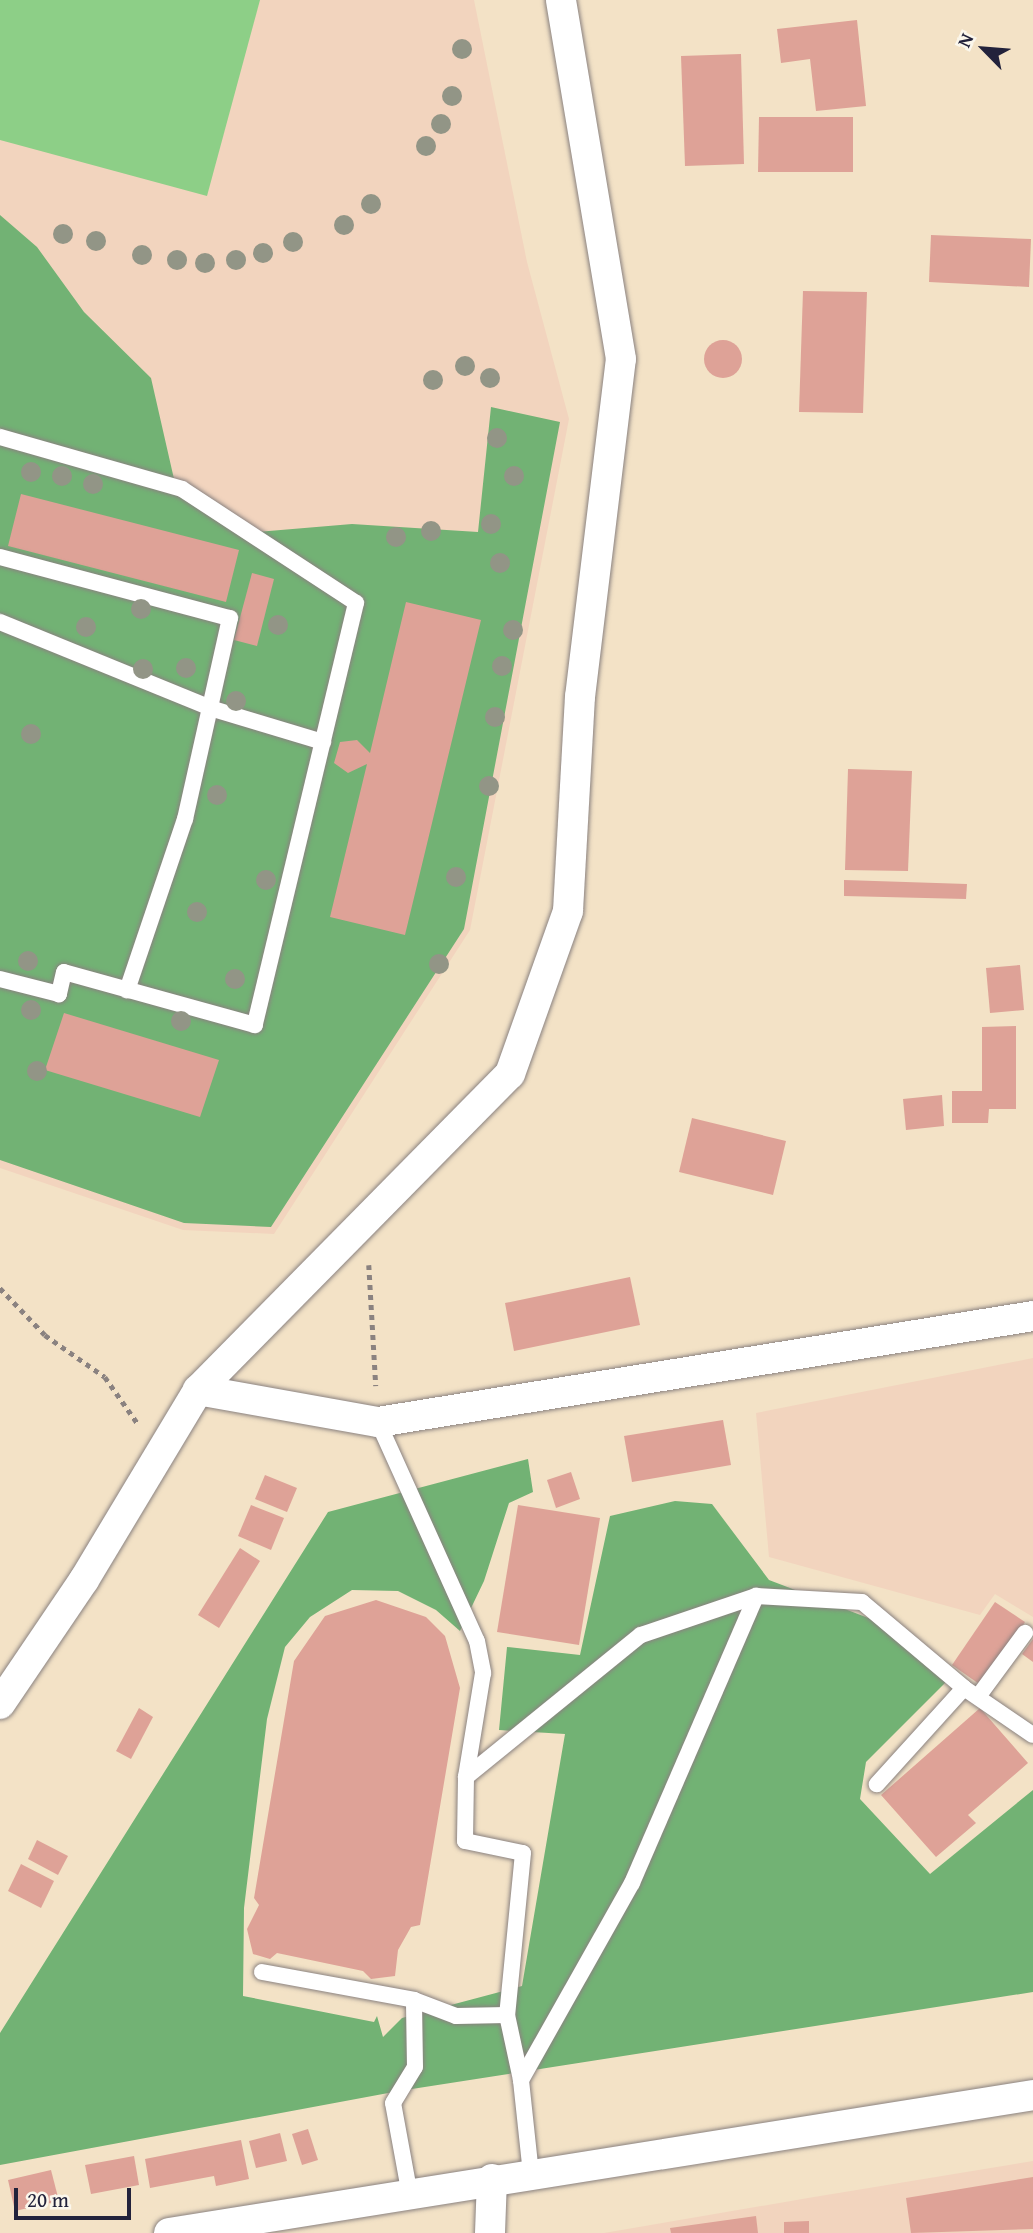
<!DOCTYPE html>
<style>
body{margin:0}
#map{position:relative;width:1033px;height:2233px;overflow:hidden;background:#f3e2c6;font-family:"Gentium Book Plus",serif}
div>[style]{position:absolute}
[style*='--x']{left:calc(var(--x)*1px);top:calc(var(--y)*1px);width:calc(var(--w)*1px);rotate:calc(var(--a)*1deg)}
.built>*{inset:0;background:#f2d4be}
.green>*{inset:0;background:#8dcf87}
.forest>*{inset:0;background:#72b274}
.building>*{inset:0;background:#dea297}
.round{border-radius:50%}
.path>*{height:4.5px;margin-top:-2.25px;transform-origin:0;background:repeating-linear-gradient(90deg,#8a8280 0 5px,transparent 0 10px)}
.roads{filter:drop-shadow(0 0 2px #8a8280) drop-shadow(0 0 2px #8a8280)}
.service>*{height:16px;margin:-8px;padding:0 8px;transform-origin:8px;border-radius:8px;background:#fff}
.minor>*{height:30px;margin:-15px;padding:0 15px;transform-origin:15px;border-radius:15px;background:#fff}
.trees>*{width:20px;height:20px;margin:-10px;border-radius:50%;background:#929586}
span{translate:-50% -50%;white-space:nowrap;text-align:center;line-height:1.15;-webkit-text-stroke:7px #fbf7ec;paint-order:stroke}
.north{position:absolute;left:949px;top:14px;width:70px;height:70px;-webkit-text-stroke:5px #fbf7ec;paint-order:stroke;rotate:295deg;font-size:19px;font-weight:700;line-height:28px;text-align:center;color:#22223b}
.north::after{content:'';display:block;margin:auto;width:24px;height:32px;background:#22223b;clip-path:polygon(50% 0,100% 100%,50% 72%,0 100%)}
.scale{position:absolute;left:14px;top:2188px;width:117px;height:32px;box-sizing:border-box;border:4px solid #22223b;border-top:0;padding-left:9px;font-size:21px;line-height:24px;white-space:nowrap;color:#22223b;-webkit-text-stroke:5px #fbf7ec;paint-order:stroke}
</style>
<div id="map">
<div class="built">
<i style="clip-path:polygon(0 0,474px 0,527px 262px,569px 419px,470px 930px,274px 1234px,183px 1230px,0 1168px)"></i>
<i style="clip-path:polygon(1033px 1358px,1033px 1617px,995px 1594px,980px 1615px,769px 1557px,756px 1413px)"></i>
<i style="clip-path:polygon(1033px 2161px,1033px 2233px,604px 2233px,808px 2198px)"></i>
</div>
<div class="green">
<i style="clip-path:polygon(0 0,260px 0,207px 196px,0 140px)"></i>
</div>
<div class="forest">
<i style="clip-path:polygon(0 215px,37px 247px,84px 312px,151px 378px,174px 479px,244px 533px,352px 524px,478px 532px,491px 407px,560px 422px,464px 929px,271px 1227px,184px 1223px,0 1160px)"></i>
<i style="clip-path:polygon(528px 1459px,533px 1492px,509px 1503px,484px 1581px,460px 1631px,436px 1610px,398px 1591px,352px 1590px,310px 1617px,285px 1647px,267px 1719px,244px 1908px,243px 1996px,374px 2022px,377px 2016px,383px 2037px,402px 2018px,522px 1986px,565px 1734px,499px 1730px,507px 1647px,580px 1655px,610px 1516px,675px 1501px,712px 1504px,769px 1580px,871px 1619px,947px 1681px,866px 1762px,860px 1799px,930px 1874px,1033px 1790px,1033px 1992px,399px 2091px,0 2165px,0 2033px,328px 1512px)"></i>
</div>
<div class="building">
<i style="clip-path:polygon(857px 20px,866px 106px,816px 111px,810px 59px,781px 63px,777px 29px)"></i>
<i style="clip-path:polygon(741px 54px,744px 164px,685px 166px,681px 56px)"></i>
<i style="clip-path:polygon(759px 117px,853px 117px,853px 172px,758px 172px)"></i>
<i style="clip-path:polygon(931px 235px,1031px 239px,1029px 287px,929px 282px)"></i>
<i style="clip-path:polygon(803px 291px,867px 292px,863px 413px,799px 412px)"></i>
<i class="round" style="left:704px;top:340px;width:38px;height:38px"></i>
<i style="clip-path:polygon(21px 494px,239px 550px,226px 602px,8px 546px)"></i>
<i style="clip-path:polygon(252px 573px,274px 579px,257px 646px,234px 640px)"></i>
<i style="clip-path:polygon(406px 602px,481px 620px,405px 935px,330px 917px,367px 764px,348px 773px,334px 763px,340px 742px,357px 740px,370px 753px)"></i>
<i style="clip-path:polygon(848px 769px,912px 771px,908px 871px,845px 870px)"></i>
<i style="clip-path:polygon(844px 880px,967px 884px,966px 899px,844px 896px)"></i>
<i style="clip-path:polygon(1020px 965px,1024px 1010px,990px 1013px,986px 968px)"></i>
<i style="clip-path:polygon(64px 1013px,219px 1060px,200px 1117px,45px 1070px)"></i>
<i style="clip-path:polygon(1016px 1026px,1016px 1109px,989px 1109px,988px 1123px,952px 1123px,952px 1091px,982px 1091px,982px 1027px)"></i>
<i style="clip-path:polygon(942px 1095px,944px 1126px,906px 1130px,903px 1099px)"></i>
<i style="clip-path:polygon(692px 1118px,786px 1141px,773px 1195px,679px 1172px)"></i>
<i style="clip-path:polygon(630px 1277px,640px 1325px,514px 1351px,505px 1303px)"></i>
<i style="clip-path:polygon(723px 1420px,731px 1465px,632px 1482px,624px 1436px)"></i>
<i style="clip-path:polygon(571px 1472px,580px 1499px,556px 1508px,547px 1480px)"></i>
<i style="clip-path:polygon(265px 1475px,297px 1488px,287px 1512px,255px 1499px)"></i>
<i style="clip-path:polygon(251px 1505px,284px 1518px,271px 1550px,238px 1536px)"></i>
<i style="clip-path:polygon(518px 1505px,600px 1518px,579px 1645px,497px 1632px)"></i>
<i style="clip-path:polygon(240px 1548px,260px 1561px,219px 1628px,198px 1615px)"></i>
<i style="clip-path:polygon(376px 1600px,426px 1617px,445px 1636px,460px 1688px,420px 1925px,411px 1927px,398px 1950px,395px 1976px,371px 1979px,363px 1971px,277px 1953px,270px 1959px,253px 1954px,247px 1929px,259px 1905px,254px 1898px,294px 1661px,325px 1616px)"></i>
<i style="clip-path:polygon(995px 1602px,1025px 1622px,982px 1686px,952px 1665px)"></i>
<i style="clip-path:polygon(1033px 1639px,1033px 1662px,1022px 1654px)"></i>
<i style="clip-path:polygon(139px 1708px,153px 1717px,131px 1759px,116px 1751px)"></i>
<i style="clip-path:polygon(980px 1708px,1028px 1763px,968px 1815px,976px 1823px,936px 1857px,881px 1795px)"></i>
<i style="clip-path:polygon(37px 1840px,68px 1856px,58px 1875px,28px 1859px)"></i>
<i style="clip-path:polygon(21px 1864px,54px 1881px,41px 1908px,8px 1891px)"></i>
<i style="clip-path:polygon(308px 2129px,318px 2160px,302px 2165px,292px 2134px)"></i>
<i style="clip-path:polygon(280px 2133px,287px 2161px,256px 2168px,249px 2141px)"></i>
<i style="clip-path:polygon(241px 2140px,249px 2179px,216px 2186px,214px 2176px,150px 2188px,145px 2159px)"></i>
<i style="clip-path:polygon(134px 2156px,139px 2185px,91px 2194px,85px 2165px)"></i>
<i style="clip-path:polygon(51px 2170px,59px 2201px,15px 2211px,8px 2180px)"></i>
<i style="clip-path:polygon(1033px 2177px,1033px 2229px,911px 2233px,906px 2198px)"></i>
<i style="clip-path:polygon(756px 2216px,758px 2233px,671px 2233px,670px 2228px)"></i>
<i style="clip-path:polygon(809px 2221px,809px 2233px,784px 2233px,784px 2222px)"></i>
</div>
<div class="path">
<i style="--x:369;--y:1265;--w:121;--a:86.7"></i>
<i style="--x:0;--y:1288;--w:65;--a:46.2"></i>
<i style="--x:45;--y:1335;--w:73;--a:35"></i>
<i style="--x:105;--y:1377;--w:57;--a:54.9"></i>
</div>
<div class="roads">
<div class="service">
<i style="--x:0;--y:437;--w:189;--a:15.9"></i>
<i style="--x:182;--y:489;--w:208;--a:33.2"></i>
<i style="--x:356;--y:603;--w:434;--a:103.5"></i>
<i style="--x:255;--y:1025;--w:198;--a:-164.5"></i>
<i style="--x:64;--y:972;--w:23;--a:103"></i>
<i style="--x:59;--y:994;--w:61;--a:-165.7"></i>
<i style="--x:0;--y:557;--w:238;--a:14.9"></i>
<i style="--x:230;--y:618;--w:206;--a:102.6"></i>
<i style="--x:185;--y:819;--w:181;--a:108.7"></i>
<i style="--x:0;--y:622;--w:230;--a:22.2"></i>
<i style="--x:213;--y:709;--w:115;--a:16.7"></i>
<i style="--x:378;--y:1422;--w:240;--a:65.7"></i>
<i style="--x:477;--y:1641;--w:33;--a:79"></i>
<i style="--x:483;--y:1673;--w:105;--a:99.3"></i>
<i style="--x:466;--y:1777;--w:64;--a:90.9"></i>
<i style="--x:465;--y:1841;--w:59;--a:11.7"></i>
<i style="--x:523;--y:1853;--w:163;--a:95.6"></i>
<i style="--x:507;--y:2015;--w:66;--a:77.8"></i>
<i style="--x:964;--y:1688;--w:83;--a:34.3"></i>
<i style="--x:980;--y:1694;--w:76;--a:-53.6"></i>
<i style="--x:466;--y:1777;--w:225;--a:-39.1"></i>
<i style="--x:641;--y:1635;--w:121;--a:-18.7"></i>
<i style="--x:262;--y:1972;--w:155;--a:10.4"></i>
<i style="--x:414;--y:2000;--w:45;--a:20.9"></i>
<i style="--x:456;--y:2016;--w:51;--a:-1.1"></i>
<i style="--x:531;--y:2174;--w:95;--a:-96.1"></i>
<i style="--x:521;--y:2080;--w:226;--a:-60.6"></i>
<i style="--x:632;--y:1883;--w:313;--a:-66.6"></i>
<i style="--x:756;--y:1596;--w:106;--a:3.2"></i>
<i style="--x:862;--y:1602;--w:133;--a:40.1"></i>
<i style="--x:964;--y:1688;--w:130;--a:132.2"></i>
<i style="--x:409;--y:2190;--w:88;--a:-100.4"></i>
<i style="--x:393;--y:2103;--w:42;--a:-58.6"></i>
<i style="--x:415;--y:2067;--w:67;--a:-90.9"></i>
</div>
<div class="minor">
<i style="--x:198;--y:1390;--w:183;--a:10.1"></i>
<i style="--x:378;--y:1422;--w:664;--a:-9.19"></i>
<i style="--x:0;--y:1704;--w:150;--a:-55.9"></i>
<i style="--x:84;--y:1580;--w:222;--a:-59"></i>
<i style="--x:198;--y:1390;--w:444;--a:-45.4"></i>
<i style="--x:510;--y:1074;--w:173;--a:-70.4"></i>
<i style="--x:568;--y:911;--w:214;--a:-86.8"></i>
<i style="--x:580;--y:697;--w:340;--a:-83.1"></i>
<i style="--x:621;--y:359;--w:364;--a:-99.5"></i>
<i style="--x:169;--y:2233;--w:875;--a:-9.07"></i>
<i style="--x:490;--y:2233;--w:54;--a:-87.9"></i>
</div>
</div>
<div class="trees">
<i style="left:462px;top:49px"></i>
<i style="left:452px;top:96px"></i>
<i style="left:441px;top:124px"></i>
<i style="left:426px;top:146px"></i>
<i style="left:371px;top:204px"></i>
<i style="left:344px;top:225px"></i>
<i style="left:63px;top:234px"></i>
<i style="left:96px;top:241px"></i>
<i style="left:293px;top:242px"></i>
<i style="left:263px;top:253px"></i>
<i style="left:142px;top:255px"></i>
<i style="left:177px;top:260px"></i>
<i style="left:236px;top:260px"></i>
<i style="left:205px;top:263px"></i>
<i style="left:465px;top:366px"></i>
<i style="left:490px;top:378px"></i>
<i style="left:433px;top:380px"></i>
<i style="left:497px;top:438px"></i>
<i style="left:31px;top:472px"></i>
<i style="left:62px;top:476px"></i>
<i style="left:514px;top:476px"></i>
<i style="left:93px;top:484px"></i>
<i style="left:491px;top:524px"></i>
<i style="left:431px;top:531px"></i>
<i style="left:396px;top:537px"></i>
<i style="left:500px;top:563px"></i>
<i style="left:141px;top:609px"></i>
<i style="left:278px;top:625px"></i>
<i style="left:86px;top:627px"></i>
<i style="left:513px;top:630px"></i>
<i style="left:502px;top:666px"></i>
<i style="left:186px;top:668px"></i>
<i style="left:143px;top:669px"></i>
<i style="left:236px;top:701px"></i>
<i style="left:495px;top:717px"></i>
<i style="left:31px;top:734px"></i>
<i style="left:489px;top:786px"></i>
<i style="left:217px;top:795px"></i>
<i style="left:456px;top:877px"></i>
<i style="left:266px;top:880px"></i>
<i style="left:197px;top:912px"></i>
<i style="left:28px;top:961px"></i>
<i style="left:439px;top:964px"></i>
<i style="left:235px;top:979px"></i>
<i style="left:31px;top:1010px"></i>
<i style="left:181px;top:1021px"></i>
<i style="left:37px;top:1071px"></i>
</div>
<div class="north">N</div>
<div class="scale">20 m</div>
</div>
